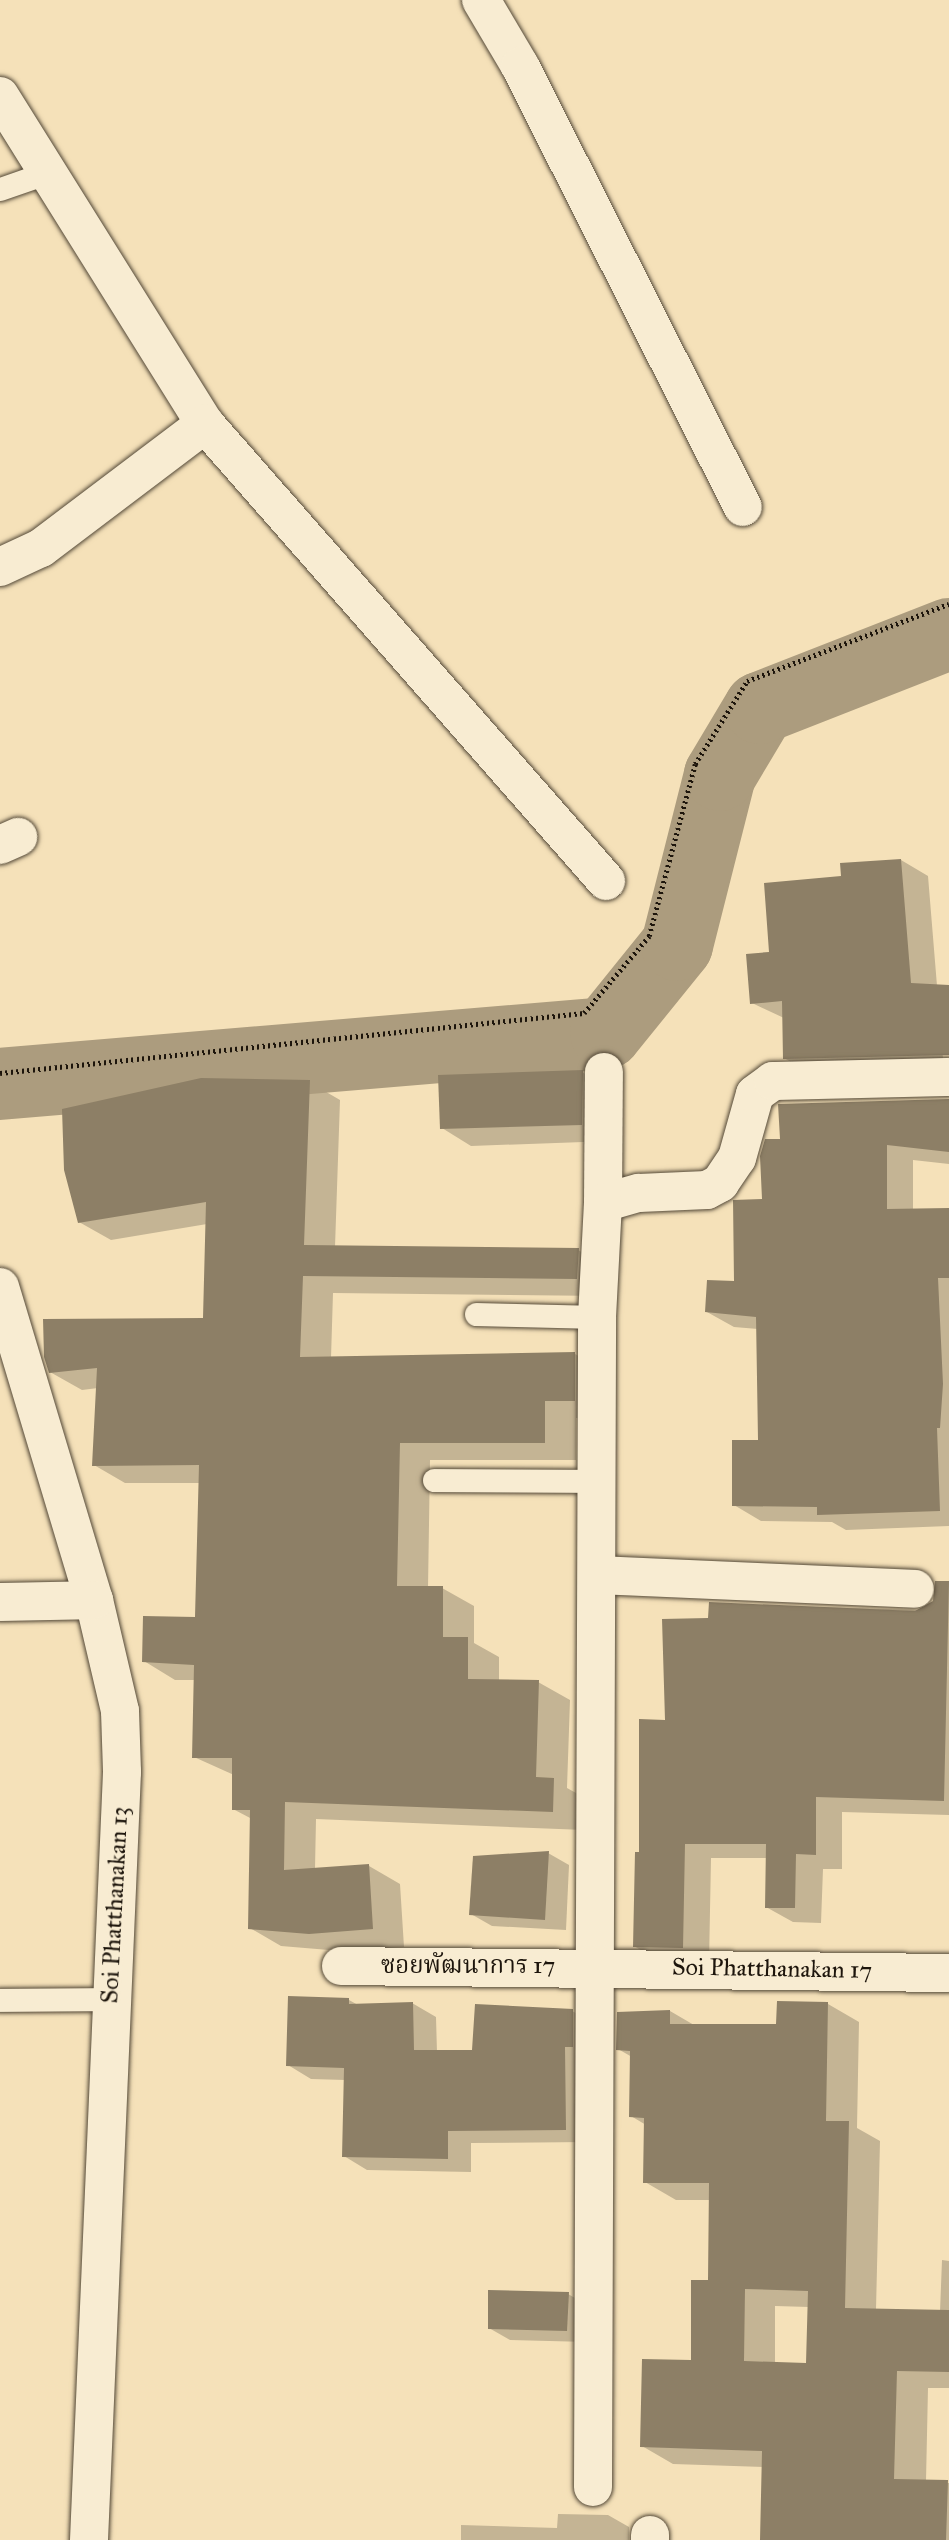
<!DOCTYPE html>
<meta charset="utf-8">
<style>
body{margin:0}
#map{position:relative;width:949px;height:2540px;overflow:hidden;background:#f5e1b9;font-family:"IM FELL Great Primer","Noto Serif Thai",serif}
div>[style]{position:absolute}
[style*='--x']{left:calc(var(--x)*1px);top:calc(var(--y)*1px);width:calc(var(--w)*1px);rotate:calc(var(--a)*1deg)}
.shadow>*{inset:0;background:#0003}
.river>*{height:72px;margin:-36px;padding:0 36px;transform-origin:36px;border-radius:36px;background:#ac9c7e}
.building>*{inset:0;background:#8d7f66}
.path>*{height:4.5px;margin-top:-2.25px;transform-origin:0;background:repeating-linear-gradient(90deg,#1d150c 0 2px,transparent 0 5.5px)}
.roads{filter:drop-shadow(0 0 2px #534837) drop-shadow(0 0 2px #534837)}
.lane>*{height:23px;margin:-11.5px;padding:0 11.5px;transform-origin:11.5px;border-radius:11.5px;background:#f8ecd2}
.street>*{height:38px;margin:-19px;padding:0 19px;transform-origin:19px;border-radius:19px;background:#f8ecd2}
span{translate:-50% -50%;white-space:nowrap;text-align:center;line-height:1.15;-webkit-text-stroke:6px #f8ecd2;paint-order:stroke}
.street-label{font-size:24px;color:#1d150c}
</style>
<div id="map">
<div class="shadow">
<i style="clip-path:polygon(901px 860px,928px 876px,944px 1071px,812px 1074px,784px 1058px,784px 1018px,752px 1003px,771px 954px,843px 878px)"></i>
<i style="clip-path:polygon(582px 1072px,612px 1089px,611px 1141px,471px 1146px,442px 1128px)"></i>
<i style="clip-path:polygon(309px 1082px,340px 1100px,335px 1247px,578px 1250px,610px 1268px,608px 1296px,333px 1293px,331px 1358px,575px 1354px,606px 1372px,606px 1418px,576px 1418px,576px 1460px,430px 1460px,428px 1588px,442px 1588px,474px 1606px,474px 1643px,499px 1657px,499px 1681px,538px 1682px,570px 1700px,567px 1788px,585px 1798px,584px 1830px,316px 1819px,315px 1869px,369px 1866px,400px 1884px,404px 1947px,341px 1951px,281px 1946px,250px 1928px,252px 1819px,233px 1809px,234px 1775px,194px 1757px,196px 1680px,175px 1680px,144px 1661px,197px 1619px,200px 1483px,125px 1483px,94px 1465px,98px 1388px,82px 1390px,50px 1372px,204px 1320px,207px 1224px,111px 1240px,79px 1222px)"></i>
<i style="clip-path:polygon(766px 1141px,949px 1145px,949px 1164px,913px 1160px,913px 1211px,949px 1210px,949px 1526px,846px 1530px,832px 1522px,761px 1521px,734px 1505px,760px 1442px,758px 1329px,734px 1327px,707px 1312px,736px 1283px,764px 1201px)"></i>
<i style="clip-path:polygon(949px 1582px,949px 1815px,842px 1812px,842px 1869px,823px 1869px,821px 1923px,793px 1922px,766px 1907px,767px 1858px,711px 1858px,709px 1963px,661px 1962px,634px 1946px,641px 1853px,667px 1722px,710px 1620px,711px 1604px,925px 1610px,935px 1601px,937px 1583px)"></i>
<i style="clip-path:polygon(548px 1853px,569px 1865px,566px 1930px,492px 1926px,471px 1914px)"></i>
<i style="clip-path:polygon(349px 2000px,358px 2005px,412px 2003px,436px 2017px,437px 2052px,474px 2051px,572px 2011px,596px 2024px,589px 2142px,471px 2143px,471px 2172px,367px 2170px,344px 2156px,345px 2080px,311px 2079px,288px 2065px)"></i>
<i style="clip-path:polygon(evenodd,828px 2004px,859px 2022px,857px 2128px,880px 2141px,876px 2310px,940px 2312px,942px 2260px,949px 2261px,949px 2388px,928px 2388px,926px 2481px,949px 2483px,949px 2540px,762px 2540px,764px 2467px,673px 2464px,642px 2446px,693px 2362px,710px 2282px,710px 2200px,676px 2200px,645px 2182px,646px 2125px,631px 2116px,632px 2057px,618px 2049px,670px 2011px,694px 2025px,778px 2026px,828px 2004px,775px 2306px,809px 2307px,808px 2365px,775px 2364px,775px 2306px)"></i>
<i style="clip-path:polygon(568px 2294px,589px 2306px,588px 2342px,510px 2340px,489px 2328px)"></i>
<i style="clip-path:polygon(558px 2514px,608px 2515px,629px 2527px,629px 2540px,461px 2540px,461px 2525px,557px 2528px)"></i>
</div>
<div class="river">
<i style="--x:0;--y:1084;--w:608;--a:-4.81"></i>
<i style="--x:606;--y:1033;--w:113;--a:-51.1"></i>
<i style="--x:677;--y:945;--w:175;--a:-75.8"></i>
<i style="--x:720;--y:775;--w:78;--a:-59.2"></i>
<i style="--x:760;--y:708;--w:203;--a:-21.4"></i>
</div>
<div class="building">
<i style="clip-path:polygon(901px 859px,911px 983px,949px 985px,949px 1055px,783px 1059px,782px 1001px,750px 1004px,746px 954px,769px 952px,764px 883px,841px 876px,840px 863px)"></i>
<i style="clip-path:polygon(583px 1070px,582px 1125px,440px 1129px,438px 1075px)"></i>
<i style="clip-path:polygon(201px 1078px,310px 1080px,304px 1245px,579px 1248px,577px 1279px,303px 1276px,300px 1357px,575px 1352px,575px 1401px,545px 1401px,545px 1443px,400px 1443px,397px 1586px,443px 1586px,443px 1637px,468px 1637px,468px 1679px,539px 1680px,536px 1777px,554px 1778px,553px 1812px,285px 1802px,284px 1870px,369px 1864px,373px 1929px,309px 1934px,248px 1929px,250px 1810px,232px 1810px,232px 1758px,192px 1758px,194px 1665px,142px 1662px,143px 1616px,195px 1617px,199px 1465px,92px 1466px,97px 1368px,49px 1373px,44px 1357px,43px 1319px,203px 1318px,206px 1202px,78px 1223px,64px 1170px,62px 1109px)"></i>
<i style="clip-path:polygon(949px 1099px,949px 1152px,887px 1145px,887px 1209px,949px 1208px,949px 1278px,938px 1278px,943px 1384px,940px 1428px,937px 1428px,940px 1511px,817px 1515px,817px 1507px,732px 1506px,732px 1440px,758px 1440px,756px 1317px,705px 1312px,707px 1280px,734px 1281px,733px 1200px,762px 1199px,760px 1156px,765px 1139px,780px 1139px,778px 1104px)"></i>
<i style="clip-path:polygon(935px 1581px,949px 1581px,944px 1801px,816px 1797px,816px 1855px,796px 1854px,795px 1908px,765px 1908px,766px 1844px,685px 1844px,683px 1948px,633px 1947px,635px 1852px,639px 1852px,639px 1719px,665px 1720px,662px 1619px,708px 1618px,709px 1602px,915px 1611px,933px 1601px)"></i>
<i style="clip-path:polygon(549px 1851px,545px 1920px,469px 1915px,473px 1856px)"></i>
<i style="clip-path:polygon(288px 1996px,349px 1998px,349px 2004px,413px 2002px,414px 2050px,472px 2050px,475px 2004px,573px 2009px,573px 2047px,565px 2047px,566px 2130px,448px 2131px,448px 2159px,342px 2157px,344px 2068px,286px 2066px)"></i>
<i style="clip-path:polygon(evenodd,777px 2001px,828px 2002px,826px 2121px,849px 2121px,845px 2308px,949px 2310px,949px 2372px,897px 2371px,894px 2479px,948px 2480px,946px 2540px,760px 2540px,762px 2451px,640px 2447px,642px 2359px,691px 2360px,691px 2280px,708px 2280px,709px 2183px,643px 2183px,644px 2118px,629px 2117px,630px 2051px,616px 2050px,617px 2012px,670px 2010px,670px 2024px,776px 2024px,777px 2001px,745px 2289px,808px 2291px,806px 2363px,744px 2361px,745px 2289px)"></i>
<i style="clip-path:polygon(488px 2290px,569px 2292px,567px 2331px,488px 2329px)"></i>
</div>
<div class="path">
<i style="--x:0;--y:1073;--w:587;--a:-5.87"></i>
<i style="--x:584;--y:1013;--w:101;--a:-49.8"></i>
<i style="--x:649;--y:936;--w:178;--a:-75"></i>
<i style="--x:695;--y:764;--w:98;--a:-57.9"></i>
<i style="--x:747;--y:681;--w:216;--a:-20.9"></i>
</div>
<div class="roads">
<div class="lane">
<i style="--x:0;--y:189;--w:49;--a:-19.2"></i>
<i style="--x:476;--y:1314;--w:121;--a:1.4"></i>
<i style="--x:434;--y:1480;--w:164;--a:0.3"></i>
<i style="--x:0;--y:2000;--w:109;--a:-0.5"></i>
</div>
<div class="street">
<i style="--x:481;--y:0;--w:77;--a:59.4"></i>
<i style="--x:520;--y:66;--w:494;--a:63.2"></i>
<i style="--x:0;--y:96;--w:387;--a:58"></i>
<i style="--x:205;--y:424;--w:608;--a:48.73"></i>
<i style="--x:0;--y:567;--w:45;--a:-24.9"></i>
<i style="--x:41;--y:548;--w:206;--a:-37.1"></i>
<i style="--x:0;--y:845;--w:20;--a:-24"></i>
<i style="--x:603;--y:1203;--w:131;--a:-89.6"></i>
<i style="--x:0;--y:1287;--w:327;--a:73.3"></i>
<i style="--x:94;--y:1600;--w:114;--a:76.8"></i>
<i style="--x:120;--y:1711;--w:61;--a:88.1"></i>
<i style="--x:122;--y:1772;--w:769;--a:92.46"></i>
<i style="--x:599;--y:1575;--w:316;--a:2.5"></i>
<i style="--x:0;--y:1602;--w:94;--a:-1.2"></i>
<i style="--x:341;--y:1966;--w:608;--a:0.66"></i>
<i style="--x:593;--y:2487;--w:1170;--a:-89.8"></i>
<i style="--x:597;--y:1317;--w:114;--a:-87"></i>
<i style="--x:603;--y:1203;--w:37;--a:-16"></i>
<i style="--x:639;--y:1193;--w:68;--a:-2.5"></i>
<i style="--x:707;--y:1190;--w:15;--a:-28"></i>
<i style="--x:720;--y:1183;--w:30;--a:-56"></i>
<i style="--x:737;--y:1158;--w:66;--a:-74.3"></i>
<i style="--x:755;--y:1094;--w:22;--a:-36"></i>
<i style="--x:773;--y:1081;--w:176;--a:-1.3"></i>
<i style="--x:650;--y:2535;--w:5;--a:90"></i>
</div>
</div>
<div class="street-label">
<span style="left:115px;top:1905px;rotate:-87deg">Soi Phatthanakan 13</span>
<span style="left:468px;top:1966px">ซอยพัฒนาการ 17</span>
<span style="left:772px;top:1969px;rotate:1deg">Soi Phatthanakan 17</span>
</div>
</div>
